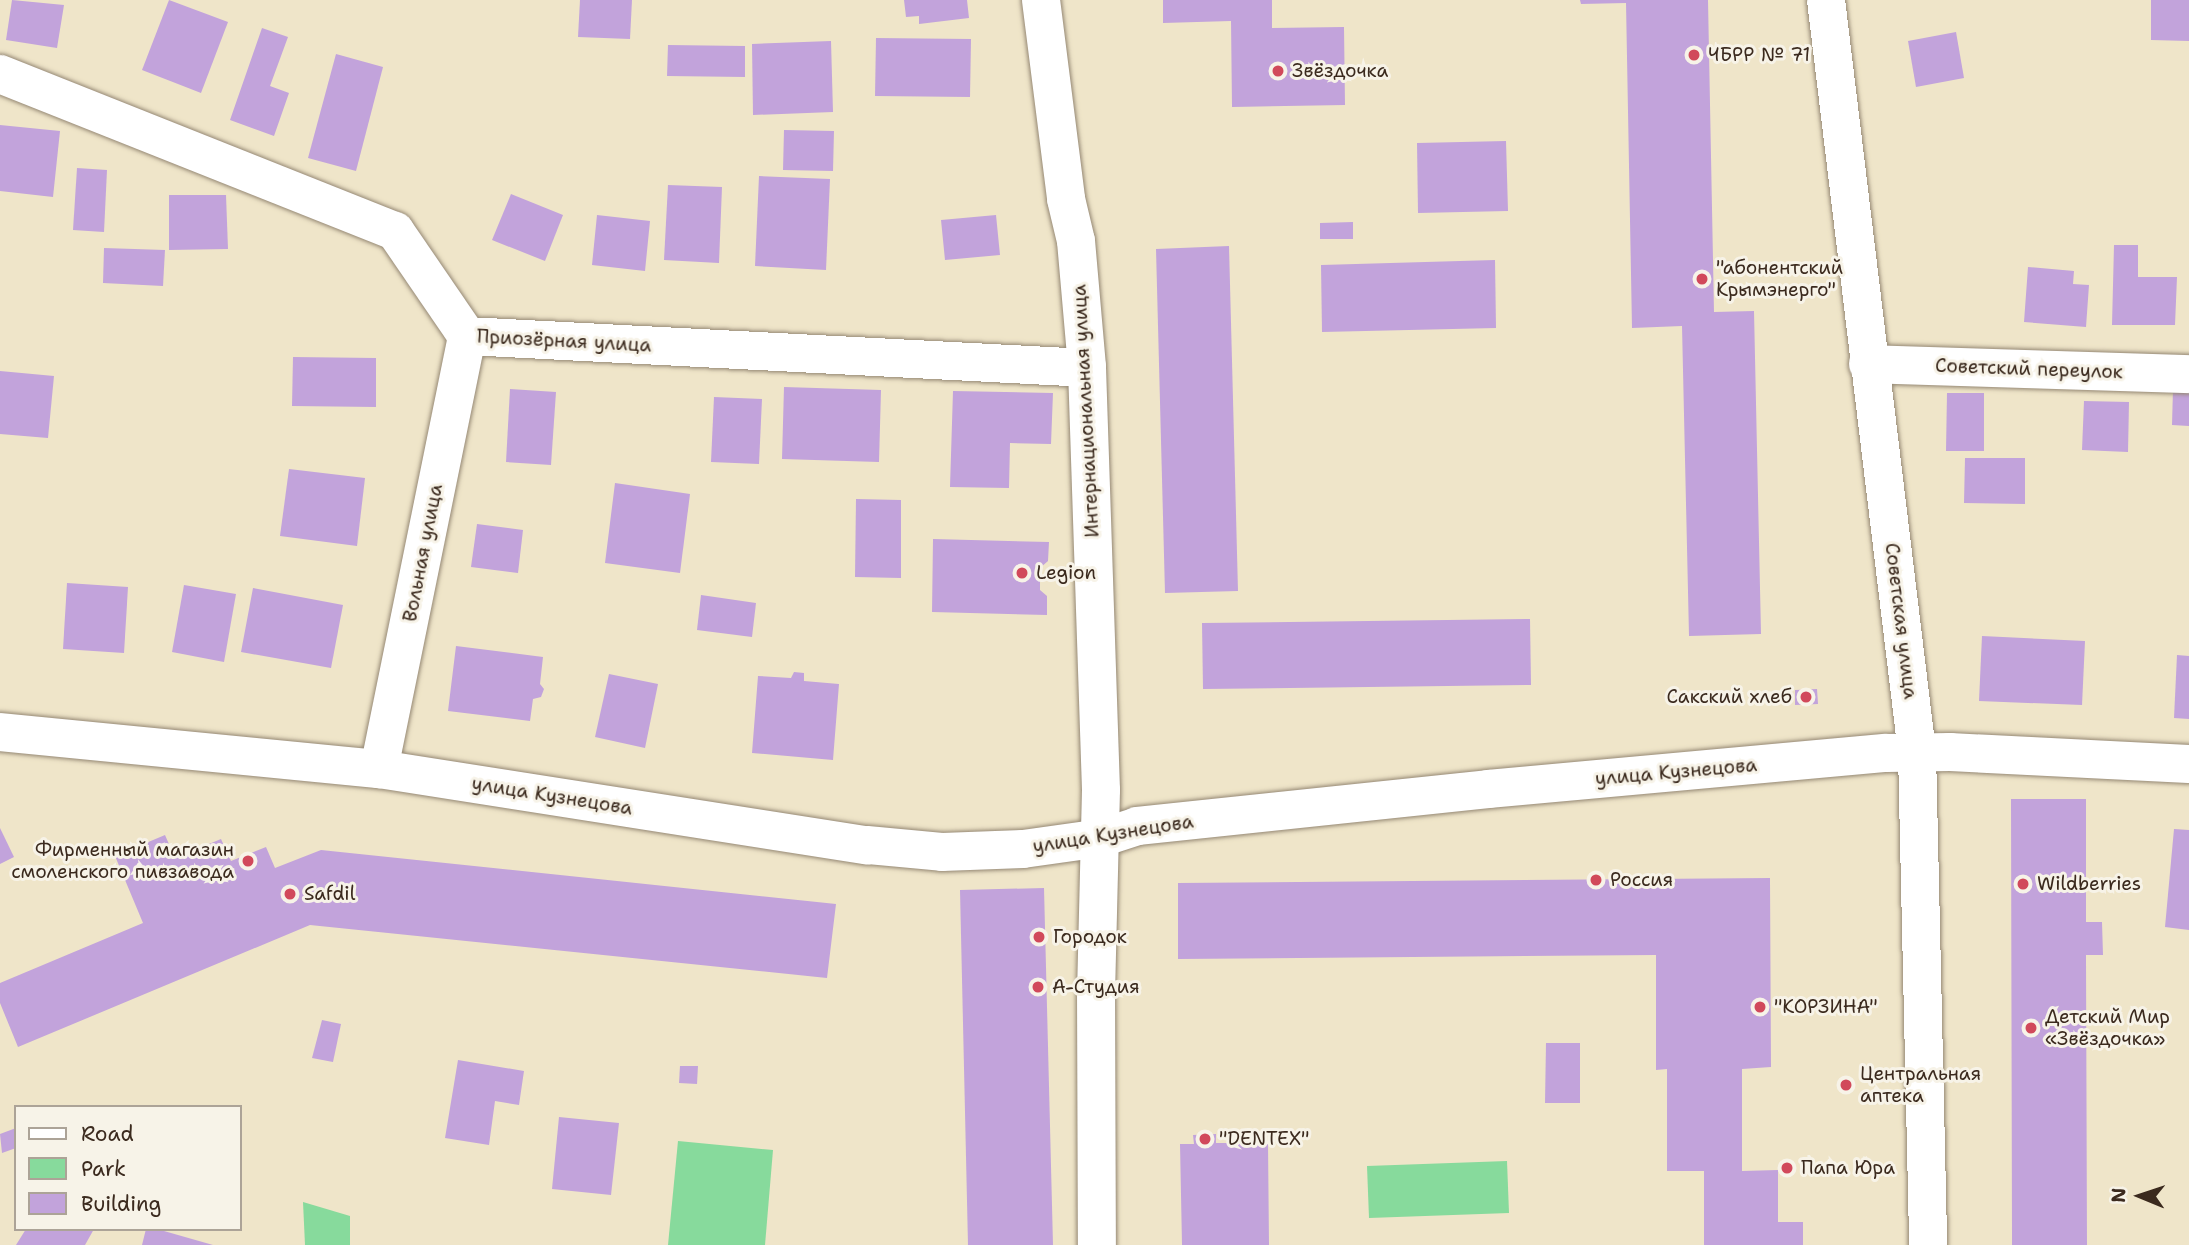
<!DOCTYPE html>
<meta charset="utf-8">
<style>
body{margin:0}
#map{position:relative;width:2189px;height:1245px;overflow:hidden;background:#efe5c9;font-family:"Shantell Sans",sans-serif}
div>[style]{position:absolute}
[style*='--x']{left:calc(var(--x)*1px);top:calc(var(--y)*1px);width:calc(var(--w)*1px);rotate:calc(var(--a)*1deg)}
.green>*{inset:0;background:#87da9c}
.building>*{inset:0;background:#c2a3db}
.roads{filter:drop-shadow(0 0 2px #958874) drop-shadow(0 0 2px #958874)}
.minor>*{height:38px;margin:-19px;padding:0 19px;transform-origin:19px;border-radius:19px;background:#fff}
.dots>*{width:19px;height:19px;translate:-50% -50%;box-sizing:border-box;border:4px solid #f7f3e8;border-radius:50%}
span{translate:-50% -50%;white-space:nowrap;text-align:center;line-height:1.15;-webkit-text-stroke:6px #f7f3e8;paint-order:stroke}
.poi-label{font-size:19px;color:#3b2a1e}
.left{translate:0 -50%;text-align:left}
.right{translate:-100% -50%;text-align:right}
.street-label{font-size:19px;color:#3b2a1e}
.legend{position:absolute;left:14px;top:1105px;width:228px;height:126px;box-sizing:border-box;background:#f7f3e8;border:2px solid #aca397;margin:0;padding:9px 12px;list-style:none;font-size:21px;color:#3b2a1e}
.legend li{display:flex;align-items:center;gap:14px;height:35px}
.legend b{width:35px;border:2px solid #aca397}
.north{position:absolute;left:2105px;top:1161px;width:70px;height:70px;-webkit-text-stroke:5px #f7f3e8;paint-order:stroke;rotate:272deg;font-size:19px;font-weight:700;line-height:28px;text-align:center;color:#3b2a1e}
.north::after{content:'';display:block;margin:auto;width:24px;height:32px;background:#3b2a1e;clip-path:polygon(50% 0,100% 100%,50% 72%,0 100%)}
</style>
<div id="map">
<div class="green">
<i style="clip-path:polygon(678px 1141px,773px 1150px,765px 1245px,668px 1245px)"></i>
<i style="clip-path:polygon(1507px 1161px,1509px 1213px,1369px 1218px,1367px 1166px)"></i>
<i style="clip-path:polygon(303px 1202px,350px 1216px,350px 1245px,305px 1245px)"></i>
</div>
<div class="building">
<i style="clip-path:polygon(12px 0,64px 5px,57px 48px,6px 40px)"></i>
<i style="clip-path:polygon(169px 0,228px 22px,201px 93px,142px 70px)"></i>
<i style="clip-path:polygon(580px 0,632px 0,630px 39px,578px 37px)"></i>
<i style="clip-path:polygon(904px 0,967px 0,969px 18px,919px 24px,919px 16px,906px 17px)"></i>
<i style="clip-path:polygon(1163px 0,1272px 0,1272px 28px,1344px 27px,1345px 105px,1232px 107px,1231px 21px,1163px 23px)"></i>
<i style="clip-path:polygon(1580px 0,1708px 0,1714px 312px,1754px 311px,1761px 634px,1689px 636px,1682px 326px,1632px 328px,1626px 3px,1581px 4px)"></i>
<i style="clip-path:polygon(2151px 0,2189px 0,2189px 41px,2151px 40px)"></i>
<i style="clip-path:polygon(262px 28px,288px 37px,270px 86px,289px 93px,274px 136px,230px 120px)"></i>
<i style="clip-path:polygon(1956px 32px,1964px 78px,1916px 87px,1908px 41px)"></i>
<i style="clip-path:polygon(876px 38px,971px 39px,970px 97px,875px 96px)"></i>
<i style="clip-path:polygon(831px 41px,833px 112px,753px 115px,752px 44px)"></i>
<i style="clip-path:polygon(668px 45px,745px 46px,745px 77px,667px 76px)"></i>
<i style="clip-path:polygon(336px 54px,383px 67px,356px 171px,308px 158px)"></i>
<i style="clip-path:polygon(0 125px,60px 131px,53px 197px,0 191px)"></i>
<i style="clip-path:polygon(784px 130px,834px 131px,833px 171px,783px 170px)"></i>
<i style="clip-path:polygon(1506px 141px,1508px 211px,1418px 213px,1417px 143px)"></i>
<i style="clip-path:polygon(77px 168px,107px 170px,104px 232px,73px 230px)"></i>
<i style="clip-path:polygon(759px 176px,830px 179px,826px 270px,755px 266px)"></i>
<i style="clip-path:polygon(668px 185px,722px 187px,719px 263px,664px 260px)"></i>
<i style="clip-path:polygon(511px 194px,563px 215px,545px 261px,492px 240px)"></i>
<i style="clip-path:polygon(169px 195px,226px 195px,228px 249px,169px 250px)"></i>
<i style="clip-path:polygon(597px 215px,650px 221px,645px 271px,592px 265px)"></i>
<i style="clip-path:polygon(996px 215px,1000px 255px,945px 260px,941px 220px)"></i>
<i style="clip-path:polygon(1353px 222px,1353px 239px,1320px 239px,1320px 223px)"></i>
<i style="clip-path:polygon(2114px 245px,2138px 245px,2138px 277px,2177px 277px,2175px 325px,2112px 325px)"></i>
<i style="clip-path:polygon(1229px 246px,1238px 591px,1165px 593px,1156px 249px)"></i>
<i style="clip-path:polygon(104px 248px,165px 250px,163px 286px,103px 283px)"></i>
<i style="clip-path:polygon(1495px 260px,1496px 328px,1322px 332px,1321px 265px)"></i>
<i style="clip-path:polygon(2028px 267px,2074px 271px,2073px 284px,2089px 285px,2086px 327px,2024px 322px)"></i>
<i style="clip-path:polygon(293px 357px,376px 358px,376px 407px,292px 406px)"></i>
<i style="clip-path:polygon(0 371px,54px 376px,48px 438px,0 434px)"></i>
<i style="clip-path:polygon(784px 387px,881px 390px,879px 462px,782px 459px)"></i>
<i style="clip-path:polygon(510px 389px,556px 392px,551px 465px,506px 462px)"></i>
<i style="clip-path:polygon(2173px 389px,2189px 390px,2189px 426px,2172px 425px)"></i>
<i style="clip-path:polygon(953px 391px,1053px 393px,1051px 444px,1010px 443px,1009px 488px,950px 487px)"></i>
<i style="clip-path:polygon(1947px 393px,1984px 393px,1984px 451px,1946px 451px)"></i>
<i style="clip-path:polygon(714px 397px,762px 399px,759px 464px,711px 462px)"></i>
<i style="clip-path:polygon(2084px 401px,2129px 402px,2128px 452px,2082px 450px)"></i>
<i style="clip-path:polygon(1965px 458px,2025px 458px,2025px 504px,1964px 503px)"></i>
<i style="clip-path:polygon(289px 469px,365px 478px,357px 546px,280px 536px)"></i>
<i style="clip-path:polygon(615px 483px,690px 494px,680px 573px,605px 563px)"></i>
<i style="clip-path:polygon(856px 499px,901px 500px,901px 578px,855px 577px)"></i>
<i style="clip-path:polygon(477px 524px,523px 530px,518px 573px,471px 567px)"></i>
<i style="clip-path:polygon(933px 539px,1049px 542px,1048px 561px,1040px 568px,1040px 590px,1047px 596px,1047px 615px,932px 612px)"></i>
<i style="clip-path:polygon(67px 583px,128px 587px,124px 653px,63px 649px)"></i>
<i style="clip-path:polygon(184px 585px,236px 594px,224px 662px,172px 652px)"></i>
<i style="clip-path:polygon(253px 588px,343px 605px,331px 668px,241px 652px)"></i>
<i style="clip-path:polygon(701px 595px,756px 603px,752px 637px,697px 630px)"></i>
<i style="clip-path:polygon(1530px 619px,1531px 685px,1203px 689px,1202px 623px)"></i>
<i style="clip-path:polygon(1982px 636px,2085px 641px,2082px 705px,1979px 701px)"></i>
<i style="clip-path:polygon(456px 646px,543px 657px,540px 684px,544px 689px,541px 697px,533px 699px,530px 721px,448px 711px)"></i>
<i style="clip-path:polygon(2177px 655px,2189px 656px,2189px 719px,2174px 718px)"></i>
<i style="clip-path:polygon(794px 672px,804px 673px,804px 681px,839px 684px,833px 760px,752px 753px,758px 676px,791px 678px)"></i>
<i style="clip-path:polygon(609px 674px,658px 684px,645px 748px,595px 737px)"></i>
<i style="clip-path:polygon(1817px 689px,1818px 704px,1795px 705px,1795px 690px)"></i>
<i style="clip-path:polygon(2011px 799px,2086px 799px,2086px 922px,2102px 922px,2103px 955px,2086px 955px,2087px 1245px,2012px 1245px)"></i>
<i style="clip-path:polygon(0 828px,14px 857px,0 864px)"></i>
<i style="clip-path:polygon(2174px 829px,2189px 830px,2189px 930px,2165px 927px)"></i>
<i style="clip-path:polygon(165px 835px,175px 858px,221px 839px,231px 861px,266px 847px,275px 868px,321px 850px,836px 904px,827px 978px,310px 925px,18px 1047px,0 1003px,0 983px,143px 923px,115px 856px)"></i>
<i style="clip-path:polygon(1770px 878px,1771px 1067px,1742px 1069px,1742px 1171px,1778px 1170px,1778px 1222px,1803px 1222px,1803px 1245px,1704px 1245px,1704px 1171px,1667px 1171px,1667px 1069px,1656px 1070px,1656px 955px,1178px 959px,1178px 883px)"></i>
<i style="clip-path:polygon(1044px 888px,1053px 1245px,968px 1245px,960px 890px)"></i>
<i style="clip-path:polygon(322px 1020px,341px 1024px,333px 1062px,312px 1058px)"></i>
<i style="clip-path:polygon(1546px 1043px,1580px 1043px,1580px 1103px,1545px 1103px)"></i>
<i style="clip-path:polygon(458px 1060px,524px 1071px,519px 1105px,495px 1101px,489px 1145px,445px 1138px)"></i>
<i style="clip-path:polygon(680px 1066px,698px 1066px,697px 1084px,679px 1083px)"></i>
<i style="clip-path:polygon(559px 1117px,619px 1123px,611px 1195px,552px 1189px)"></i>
<i style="clip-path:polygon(16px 1128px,16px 1148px,2px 1153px,0 1134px)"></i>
<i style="clip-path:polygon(1216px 1134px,1216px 1143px,1268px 1143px,1269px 1245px,1182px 1245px,1180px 1144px,1194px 1144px,1193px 1135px)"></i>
<i style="clip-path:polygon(26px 1229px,94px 1229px,85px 1245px,16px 1245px)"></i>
<i style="clip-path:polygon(146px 1229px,157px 1229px,213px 1245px,142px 1245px)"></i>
</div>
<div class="roads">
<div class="minor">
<i style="--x:1041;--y:0;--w:201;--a:82.8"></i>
<i style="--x:1066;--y:199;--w:43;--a:76.6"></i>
<i style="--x:1076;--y:241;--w:127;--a:85"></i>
<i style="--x:1087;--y:368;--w:422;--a:88.1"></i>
<i style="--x:1101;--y:790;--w:199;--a:91.4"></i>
<i style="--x:1096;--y:989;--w:256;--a:89.8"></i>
<i style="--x:1826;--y:0;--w:757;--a:83.1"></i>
<i style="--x:1917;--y:752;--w:493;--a:88.7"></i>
<i style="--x:0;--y:74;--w:425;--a:21.7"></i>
<i style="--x:395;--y:231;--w:127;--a:55.6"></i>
<i style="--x:467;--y:336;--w:621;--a:2.95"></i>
<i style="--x:1868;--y:364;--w:321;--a:1.8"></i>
<i style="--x:0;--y:732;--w:381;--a:5.6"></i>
<i style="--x:379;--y:769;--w:494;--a:8.9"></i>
<i style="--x:867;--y:845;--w:75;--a:5.3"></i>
<i style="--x:942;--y:852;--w:81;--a:-2.1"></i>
<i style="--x:1023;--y:849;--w:79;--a:-8"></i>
<i style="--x:1101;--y:838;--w:38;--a:-18"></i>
<i style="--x:1137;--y:826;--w:353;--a:-6"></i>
<i style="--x:1488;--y:789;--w:400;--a:-5.2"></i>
<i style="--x:1886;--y:753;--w:64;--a:-0.9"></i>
<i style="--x:1950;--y:752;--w:239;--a:2.9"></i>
<i style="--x:379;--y:769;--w:442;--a:-78.5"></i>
</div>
</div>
<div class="dots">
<i style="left:1694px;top:55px;background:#d1495b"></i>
<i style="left:1278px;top:71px;background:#d1495b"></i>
<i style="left:1702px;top:279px;background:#d1495b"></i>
<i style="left:1022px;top:573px;background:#d1495b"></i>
<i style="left:1806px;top:697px;background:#d1495b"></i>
<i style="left:248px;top:861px;background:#d1495b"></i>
<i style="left:1596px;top:880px;background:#d1495b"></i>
<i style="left:2023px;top:884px;background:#d1495b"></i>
<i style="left:290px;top:894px;background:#d1495b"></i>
<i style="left:1039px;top:937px;background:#d1495b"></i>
<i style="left:1038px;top:987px;background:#d1495b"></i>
<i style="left:1760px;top:1007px;background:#d1495b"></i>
<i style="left:2031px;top:1028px;background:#d1495b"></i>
<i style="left:1846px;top:1085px;background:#d1495b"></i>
<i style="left:1205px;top:1139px;background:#d1495b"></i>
<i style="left:1787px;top:1168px;background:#d1495b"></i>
</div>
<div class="poi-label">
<span class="left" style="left:1708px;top:55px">ЧБРР № 71</span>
<span class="left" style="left:1292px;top:71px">Звёздочка</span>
<span class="left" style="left:1716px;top:279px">"абонентский<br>Крымэнерго"</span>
<span class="left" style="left:1036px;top:573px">Legion</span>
<span class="right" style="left:1792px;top:697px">Сакский хлеб</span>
<span class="right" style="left:234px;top:861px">Фирменный магазин<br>смоленского пивзавода</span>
<span class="left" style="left:1610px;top:880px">Россия</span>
<span class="left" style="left:2037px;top:884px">Wildberries</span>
<span class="left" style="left:304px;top:894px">Safdil</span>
<span class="left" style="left:1053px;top:937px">Городок</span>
<span class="left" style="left:1052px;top:987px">А-Студия</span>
<span class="left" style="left:1774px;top:1007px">"КОРЗИНА"</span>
<span class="left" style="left:2045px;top:1028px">Детский Мир<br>«Звёздочка»</span>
<span class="left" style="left:1860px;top:1085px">Центральная<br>аптека</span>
<span class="left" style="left:1219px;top:1139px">"DENTEX"</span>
<span class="left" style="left:1801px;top:1168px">Папа Юра</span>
</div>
<div class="street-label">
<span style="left:564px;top:341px;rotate:3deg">Приозёрная улица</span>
<span style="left:2029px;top:369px;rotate:2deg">Советский переулок</span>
<span style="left:1086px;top:411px;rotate:-93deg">Интернациональная улица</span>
<span style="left:423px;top:553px;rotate:-79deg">Вольная улица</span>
<span style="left:1901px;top:621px;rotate:83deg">Советская улица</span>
<span style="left:1676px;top:772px;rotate:-5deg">улица Кузнецова</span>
<span style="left:552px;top:796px;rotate:9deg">улица Кузнецова</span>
<span style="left:1113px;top:834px;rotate:-9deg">улица Кузнецова</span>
</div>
<ul class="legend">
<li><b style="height:9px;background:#fff"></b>Road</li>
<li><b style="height:19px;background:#87da9c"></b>Park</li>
<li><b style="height:19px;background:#c2a3db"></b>Building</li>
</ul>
<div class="north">N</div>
</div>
